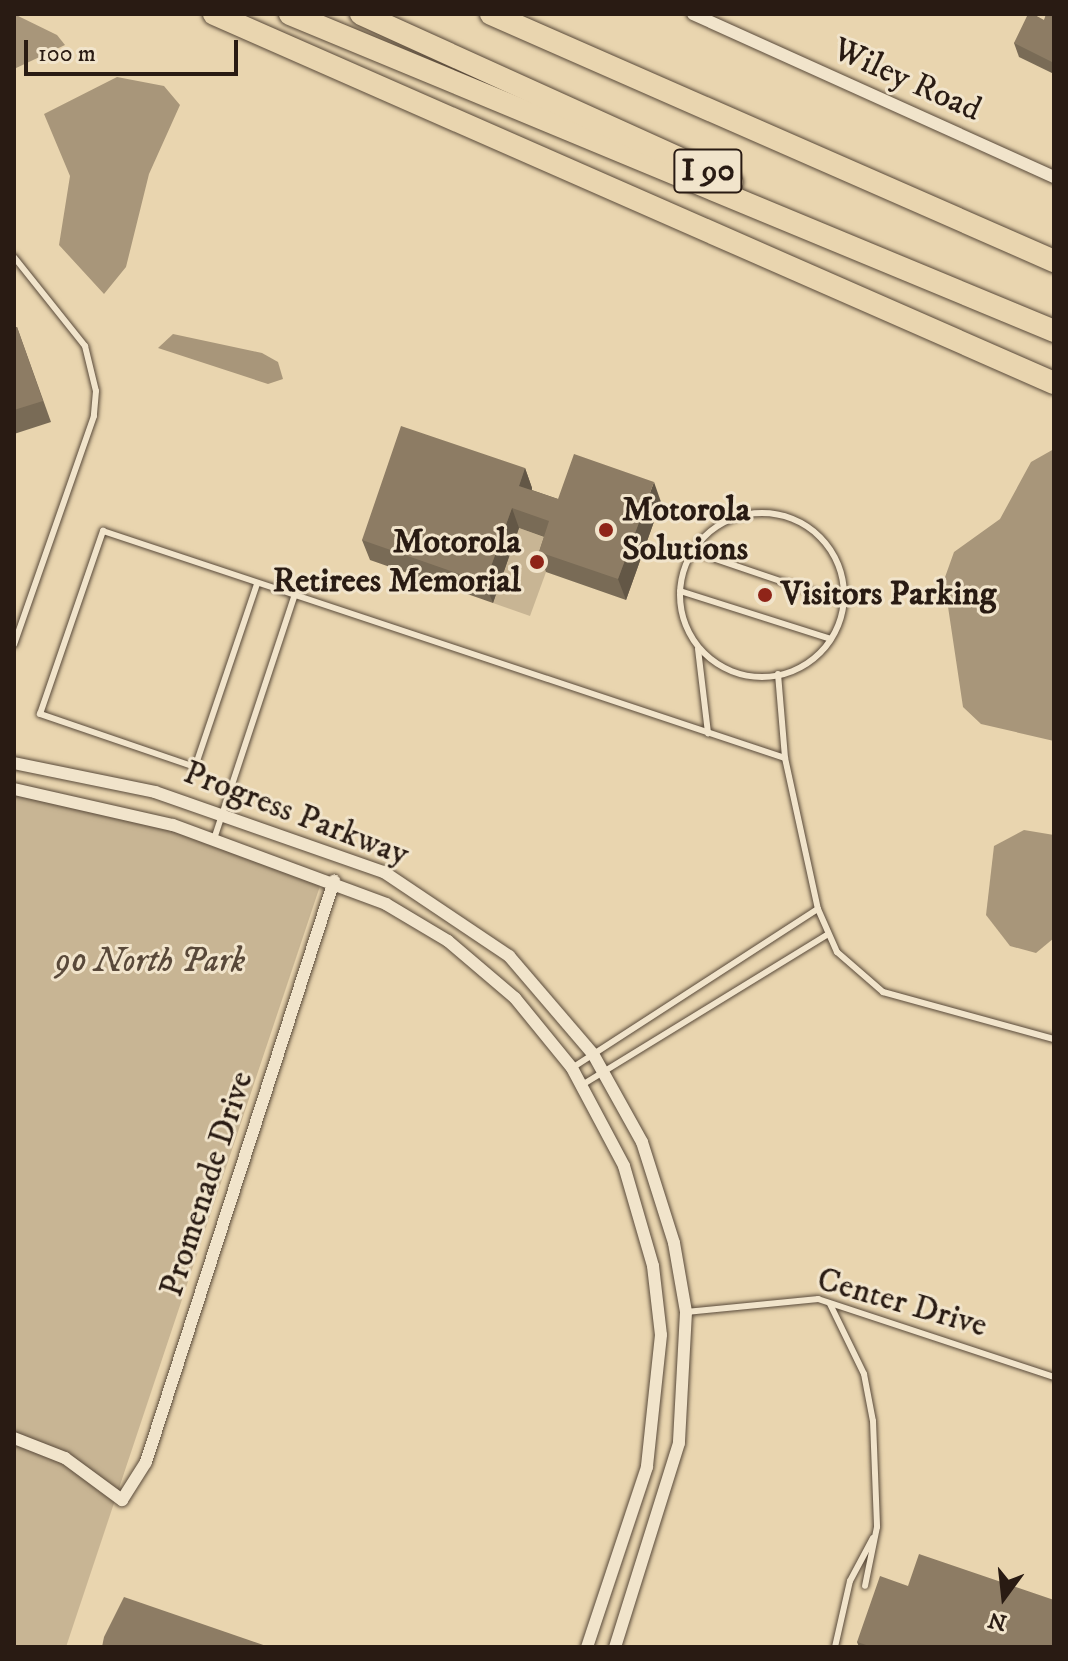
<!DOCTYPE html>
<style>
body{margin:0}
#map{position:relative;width:1068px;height:1661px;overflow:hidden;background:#e9d5af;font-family:"IM FELL DW Pica",serif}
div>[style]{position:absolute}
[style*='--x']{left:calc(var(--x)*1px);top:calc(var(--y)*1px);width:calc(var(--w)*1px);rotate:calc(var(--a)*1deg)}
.green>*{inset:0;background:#c8b594}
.water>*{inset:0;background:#a8967a}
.roads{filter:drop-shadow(0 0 2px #594a3a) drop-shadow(0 0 2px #594a3a)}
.service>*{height:6px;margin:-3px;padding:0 3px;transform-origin:3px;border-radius:3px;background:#f1e4cb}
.service>.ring{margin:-3px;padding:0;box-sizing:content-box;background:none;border:6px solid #f1e4cb;border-radius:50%}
.minor>*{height:12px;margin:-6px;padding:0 6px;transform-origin:6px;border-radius:6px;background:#f1e4cb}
.motorway>*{height:22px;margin:-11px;padding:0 11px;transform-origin:11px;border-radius:11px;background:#e9d5af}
.wall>*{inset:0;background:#796b56}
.shaded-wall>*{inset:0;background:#635746}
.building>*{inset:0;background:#8d7c64}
.dots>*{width:22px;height:22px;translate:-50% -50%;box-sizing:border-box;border:4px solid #f1e4cb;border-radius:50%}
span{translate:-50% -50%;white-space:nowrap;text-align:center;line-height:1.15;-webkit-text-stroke:6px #f1e4cb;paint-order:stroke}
.shield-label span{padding:2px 6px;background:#f1e4cb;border:2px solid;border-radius:6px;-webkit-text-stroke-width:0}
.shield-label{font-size:32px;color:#291b13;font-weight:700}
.street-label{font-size:34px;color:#291b13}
.poi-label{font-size:34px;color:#291b13;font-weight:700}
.left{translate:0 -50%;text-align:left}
.right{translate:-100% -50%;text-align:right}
.park-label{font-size:34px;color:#59493a;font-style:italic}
.frame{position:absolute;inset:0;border:16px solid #291b13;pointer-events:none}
.north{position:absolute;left:964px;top:1557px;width:80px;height:80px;-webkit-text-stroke:6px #f1e4cb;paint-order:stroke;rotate:195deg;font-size:22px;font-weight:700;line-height:32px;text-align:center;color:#291b13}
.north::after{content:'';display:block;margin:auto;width:28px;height:36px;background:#291b13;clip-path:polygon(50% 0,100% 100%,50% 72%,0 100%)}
.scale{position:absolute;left:24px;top:40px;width:214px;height:36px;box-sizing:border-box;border:4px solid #291b13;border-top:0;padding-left:10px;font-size:24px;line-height:28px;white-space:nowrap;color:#291b13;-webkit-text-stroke:6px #f1e4cb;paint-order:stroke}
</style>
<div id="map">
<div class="green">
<i style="clip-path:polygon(519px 528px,557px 542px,530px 616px,493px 603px)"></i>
<i style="clip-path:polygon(14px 789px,94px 804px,323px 877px,66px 1647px,14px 1647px)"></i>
</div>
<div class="water">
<i style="clip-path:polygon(14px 14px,57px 35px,65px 45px,14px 69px)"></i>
<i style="clip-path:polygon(117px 77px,164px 86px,180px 105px,149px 174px,126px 267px,104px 294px,59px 245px,70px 176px,44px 114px)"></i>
<i style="clip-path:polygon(173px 334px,262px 353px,278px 362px,283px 379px,268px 384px,158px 348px)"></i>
<i style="clip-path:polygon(1054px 449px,1054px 741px,981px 724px,963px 707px,944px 580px,954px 552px,1000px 519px,1031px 462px)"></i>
<i style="clip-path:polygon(1024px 830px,1054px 835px,1054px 938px,1036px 953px,1010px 946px,986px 915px,994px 846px)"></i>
</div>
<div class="roads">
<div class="service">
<i style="--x:14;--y:257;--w:114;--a:51.4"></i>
<i style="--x:85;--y:346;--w:46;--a:76.3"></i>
<i style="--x:96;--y:391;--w:25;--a:95"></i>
<i style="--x:94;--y:416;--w:242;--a:109.3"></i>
<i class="ring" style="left:680px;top:513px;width:158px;height:158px"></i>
<i style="--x:692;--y:551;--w:162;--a:18.8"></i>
<i style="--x:257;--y:584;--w:193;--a:108.7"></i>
<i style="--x:195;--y:767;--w:164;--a:-161.1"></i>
<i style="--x:40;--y:714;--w:194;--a:-71"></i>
<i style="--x:103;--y:531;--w:719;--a:18.41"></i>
<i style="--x:680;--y:591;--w:158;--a:17.6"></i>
<i style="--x:698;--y:649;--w:85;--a:83.2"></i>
<i style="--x:778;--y:674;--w:84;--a:85.2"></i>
<i style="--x:785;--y:758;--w:155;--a:77.7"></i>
<i style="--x:818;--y:909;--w:47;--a:66.2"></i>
<i style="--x:837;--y:952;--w:61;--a:41"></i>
<i style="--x:883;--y:992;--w:177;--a:15.4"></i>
<i style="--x:214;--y:839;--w:255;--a:-71.7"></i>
<i style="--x:572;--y:1068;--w:293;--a:-32.9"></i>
<i style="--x:582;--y:1085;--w:287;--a:-31.5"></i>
<i style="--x:830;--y:1304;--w:78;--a:64.1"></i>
<i style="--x:864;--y:1374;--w:48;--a:79.2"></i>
<i style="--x:873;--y:1421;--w:106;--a:87.8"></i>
<i style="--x:877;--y:1527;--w:60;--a:101.5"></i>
<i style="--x:686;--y:1312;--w:133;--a:-5.6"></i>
<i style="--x:818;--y:1299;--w:249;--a:18.3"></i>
<i style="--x:835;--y:1647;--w:68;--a:-77.2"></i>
<i style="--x:850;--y:1581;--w:49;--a:-61.9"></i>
</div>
<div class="minor">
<i style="--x:693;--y:14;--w:396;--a:24.3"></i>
<i style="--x:14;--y:763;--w:144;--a:11.6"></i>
<i style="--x:155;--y:792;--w:243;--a:19.3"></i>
<i style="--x:384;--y:872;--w:151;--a:33.9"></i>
<i style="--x:509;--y:956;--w:129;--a:49.4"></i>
<i style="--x:593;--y:1054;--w:101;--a:60.9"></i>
<i style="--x:642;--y:1142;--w:106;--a:72.4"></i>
<i style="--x:674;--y:1243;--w:70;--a:80.1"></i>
<i style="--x:686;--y:1312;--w:131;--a:93.1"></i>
<i style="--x:679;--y:1443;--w:214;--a:107.4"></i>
<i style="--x:14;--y:789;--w:163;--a:12.8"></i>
<i style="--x:173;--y:825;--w:227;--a:20.3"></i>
<i style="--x:386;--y:904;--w:72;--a:30.8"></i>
<i style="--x:448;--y:941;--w:88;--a:40.4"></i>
<i style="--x:515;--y:998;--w:90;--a:50.8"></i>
<i style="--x:572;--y:1068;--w:111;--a:62"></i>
<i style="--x:624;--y:1166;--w:104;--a:73.8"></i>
<i style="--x:653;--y:1266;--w:69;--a:83.4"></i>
<i style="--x:661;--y:1335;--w:133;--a:96.1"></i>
<i style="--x:647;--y:1467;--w:190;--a:108.4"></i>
<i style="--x:14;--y:1438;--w:55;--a:21.4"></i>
<i style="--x:65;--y:1458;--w:71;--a:36.4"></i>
<i style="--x:122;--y:1500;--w:45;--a:-57.7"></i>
<i style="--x:146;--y:1462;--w:611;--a:-72.07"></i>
</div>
<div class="motorway">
<i style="--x:214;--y:14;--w:917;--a:23.72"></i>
<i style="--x:290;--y:14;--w:827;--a:22.53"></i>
<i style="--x:361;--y:14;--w:407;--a:24.4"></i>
<i style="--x:491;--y:14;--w:615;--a:23.69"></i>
</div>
</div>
<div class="wall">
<i style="clip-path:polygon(1054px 14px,1054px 74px,1019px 57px,1014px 43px,1044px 20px)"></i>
<i style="clip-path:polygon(17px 327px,51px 422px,14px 434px,14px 328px)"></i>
<i style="clip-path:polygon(525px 468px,532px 488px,532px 490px,558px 499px,661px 502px,626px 600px,546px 572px,539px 552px,544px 537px,519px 528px,493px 603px,370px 560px,362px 540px)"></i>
<i style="clip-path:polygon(908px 1586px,1054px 1647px,859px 1647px,857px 1642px)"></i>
</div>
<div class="shaded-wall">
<i style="clip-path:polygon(525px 468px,532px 488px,526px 507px,519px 486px)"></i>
<i style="clip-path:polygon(654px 482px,661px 502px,626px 600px,618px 579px)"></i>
<i style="clip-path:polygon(512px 508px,519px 528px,493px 603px,485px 583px)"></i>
</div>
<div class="building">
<i style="clip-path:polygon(1028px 14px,1033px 14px,1044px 20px,1046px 14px,1054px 14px,1054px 63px,1014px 43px)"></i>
<i style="clip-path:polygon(17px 327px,43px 401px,14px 410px,14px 328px)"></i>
<i style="clip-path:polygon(401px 426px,525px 468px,519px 486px,558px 499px,574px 454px,654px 482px,618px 579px,539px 552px,549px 521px,512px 508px,485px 583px,362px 540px)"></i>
<i style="clip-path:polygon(919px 1554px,1054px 1600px,1054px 1647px,872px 1647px,857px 1642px,880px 1576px,908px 1586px)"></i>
<i style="clip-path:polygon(124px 1597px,269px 1647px,102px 1647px,104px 1637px)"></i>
</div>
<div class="dots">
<i style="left:606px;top:530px;background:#8f2418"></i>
<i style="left:537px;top:562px;background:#8f2418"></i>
<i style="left:765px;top:595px;background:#8f2418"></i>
</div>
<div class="shield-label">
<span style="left:708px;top:171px">I 90</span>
</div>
<div class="street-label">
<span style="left:907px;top:80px;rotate:24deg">Wiley Road</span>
<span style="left:296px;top:814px;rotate:21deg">Progress Parkway</span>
<span style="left:207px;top:1184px;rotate:-72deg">Promenade Drive</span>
<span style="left:902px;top:1303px;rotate:16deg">Center Drive</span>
</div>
<div class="poi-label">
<span class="left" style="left:622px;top:530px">Motorola<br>Solutions</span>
<span class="right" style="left:521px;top:562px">Motorola<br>Retirees Memorial</span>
<span class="left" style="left:781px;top:595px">Visitors Parking</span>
</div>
<div class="park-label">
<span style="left:150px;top:962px">90 North Park</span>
</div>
<div class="frame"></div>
<div class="north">N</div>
<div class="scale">100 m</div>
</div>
